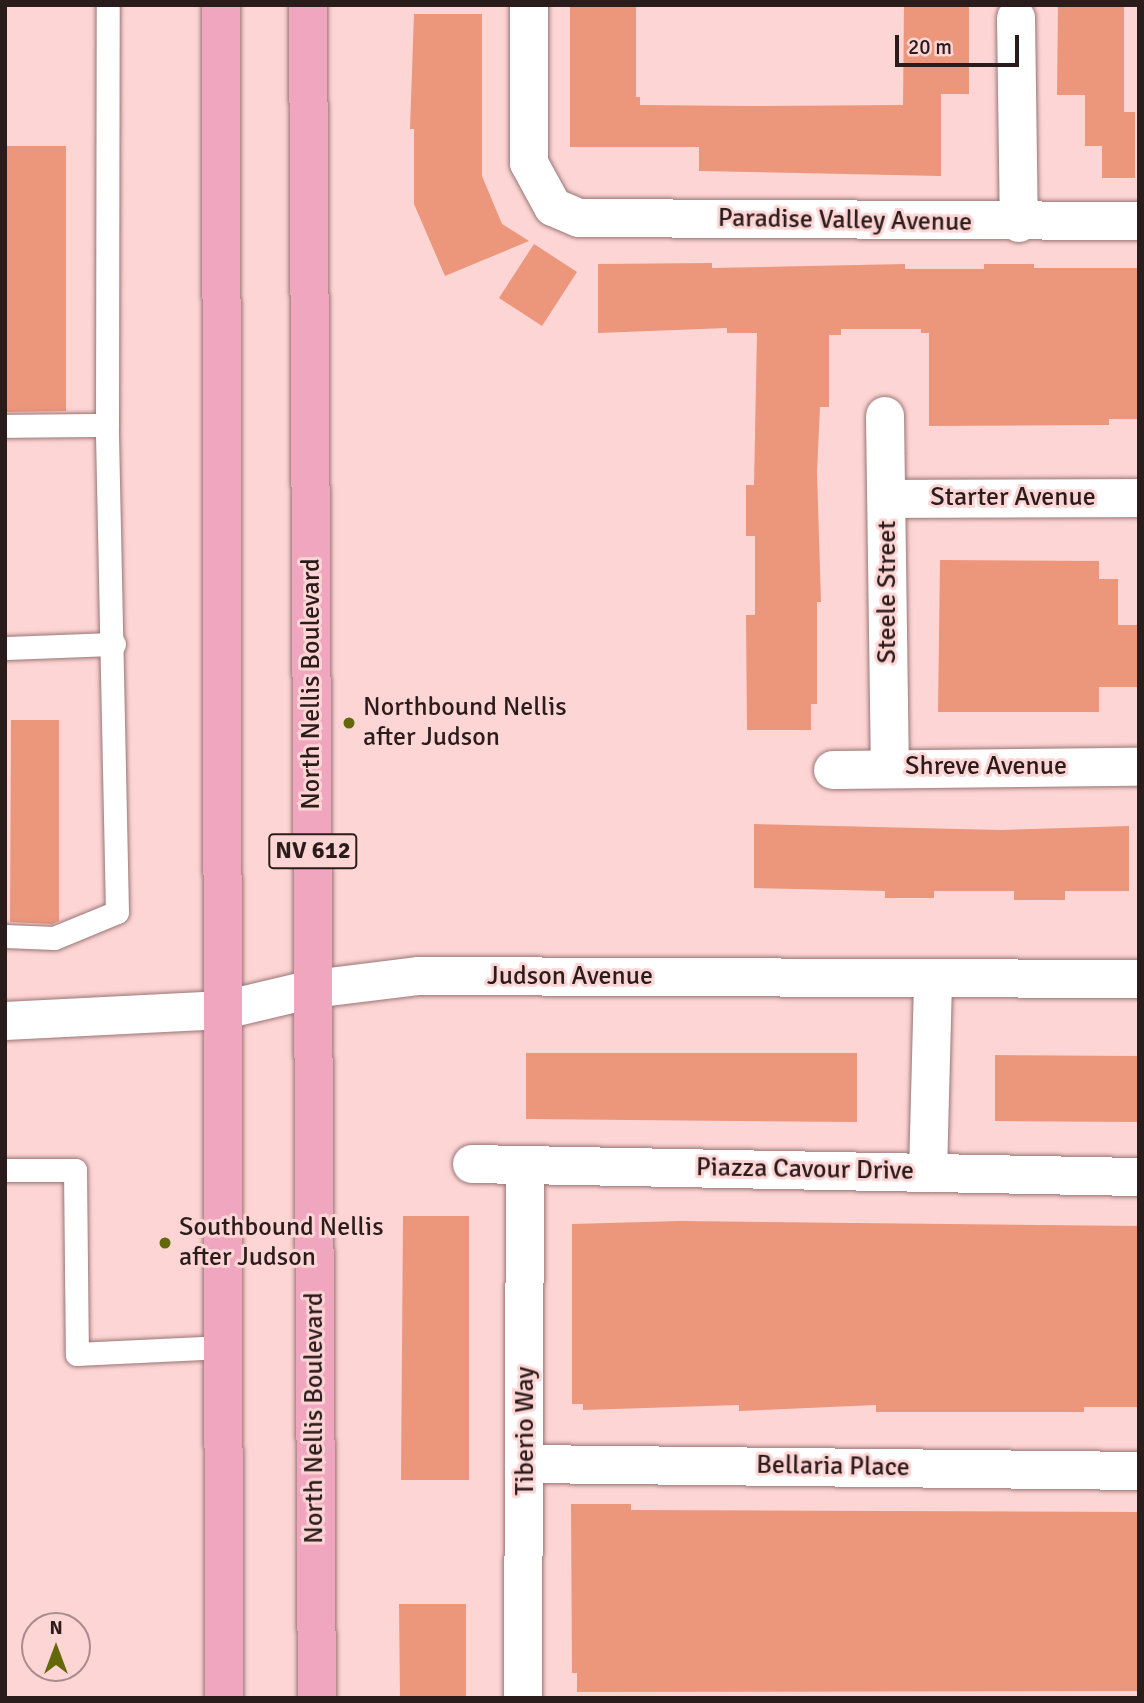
<!DOCTYPE html>
<style>
body{margin:0}
#map{position:relative;width:1144px;height:1703px;overflow:hidden;background:#fed5d5;font-family:Signika,sans-serif}
div>[style]{position:absolute}
[style*='--x']{left:calc(var(--x)*1px);top:calc(var(--y)*1px);width:calc(var(--w)*1px);rotate:calc(var(--a)*1deg)}
.building>*{inset:0;background:#ec967b}
.roads{filter:drop-shadow(0 0 2px #9a7575) drop-shadow(0 0 2px #9a7575)}
.lane>*{height:23px;margin:-11.5px;padding:0 11.5px;transform-origin:11.5px;border-radius:11.5px;background:#fff}
.street>*{height:38px;margin:-19px;padding:0 19px;transform-origin:19px;border-radius:19px;background:#fff}
.secondary>*{height:38px;margin:-19px;padding:0 19px;transform-origin:19px;border-radius:19px;background:#fff}
.primary>*{height:38px;margin:-19px;padding:0 19px;transform-origin:19px;border-radius:19px;background:#f1a6c0}
.dots>*{width:19px;height:19px;translate:-50% -50%;box-sizing:border-box;border:4px solid #fed5d5;border-radius:50%}
span{translate:-50% -50%;white-space:nowrap;text-align:center;line-height:1.15;-webkit-text-stroke:6px #fed5d5;paint-order:stroke}
.shield-label span{padding:2px 5px;background:#fed5d5;border:2px solid;border-radius:5px;-webkit-text-stroke-width:0}
.shield-label{font-size:24px;color:#2b1c1c;font-weight:700}
.street-label{font-size:26px;color:#2b1c1c}
.poi-label{font-size:26px;color:#2b1c1c}
.left{translate:0 -50%;text-align:left}
.frame{position:absolute;inset:0;border:7px solid #2b1c1c;pointer-events:none}
.north{position:absolute;left:21px;top:1612px;width:70px;height:70px;box-sizing:border-box;background:#fed5d5;border:2px solid #aa8b8b;border-radius:50%;rotate:0deg;font-size:19px;font-weight:700;line-height:28px;text-align:center;color:#2b1c1c}
.north::after{content:'';display:block;margin:auto;width:24px;height:32px;background:#63690a;clip-path:polygon(50% 0,100% 100%,50% 72%,0 100%)}
.scale{position:absolute;left:895px;top:35px;width:124px;height:32px;box-sizing:border-box;border:4px solid #2b1c1c;border-top:0;padding-left:9px;font-size:21px;line-height:24px;white-space:nowrap;color:#2b1c1c;-webkit-text-stroke:5px #fed5d5;paint-order:stroke}
</style>
<div id="map">
<div class="building">
<i style="clip-path:polygon(570px 5px,636px 5px,636px 97px,640px 97px,640px 105px,748px 106px,903px 105px,904px 5px,969px 5px,969px 94px,941px 94px,941px 176px,699px 171px,699px 147px,570px 147px)"></i>
<i style="clip-path:polygon(1058px 5px,1124px 5px,1124px 112px,1135px 112px,1135px 178px,1102px 178px,1102px 146px,1085px 146px,1085px 95px,1057px 95px)"></i>
<i style="clip-path:polygon(414px 14px,482px 14px,482px 176px,502px 224px,529px 241px,445px 276px,414px 204px,414px 129px,410px 129px)"></i>
<i style="clip-path:polygon(5px 146px,66px 146px,66px 411px,5px 412px)"></i>
<i style="clip-path:polygon(534px 244px,577px 272px,542px 326px,499px 298px)"></i>
<i style="clip-path:polygon(712px 263px,712px 268px,905px 264px,905px 269px,984px 269px,984px 264px,1034px 264px,1034px 268px,1139px 268px,1139px 419px,1109px 419px,1109px 425px,929px 426px,929px 333px,921px 333px,921px 329px,841px 329px,841px 335px,829px 335px,829px 407px,820px 407px,817px 472px,821px 602px,817px 602px,817px 704px,811px 704px,811px 730px,747px 730px,746px 615px,755px 615px,755px 536px,746px 536px,746px 485px,754px 485px,757px 333px,727px 333px,727px 328px,598px 333px,598px 264px)"></i>
<i style="clip-path:polygon(940px 560px,1099px 561px,1099px 579px,1118px 579px,1118px 625px,1139px 625px,1139px 687px,1099px 687px,1099px 712px,938px 712px)"></i>
<i style="clip-path:polygon(11px 720px,59px 720px,59px 921px,52px 924px,10px 922px)"></i>
<i style="clip-path:polygon(754px 824px,1000px 830px,1129px 826px,1129px 891px,1065px 891px,1065px 900px,1014px 900px,1014px 891px,934px 891px,934px 898px,885px 898px,885px 891px,754px 888px)"></i>
<i style="clip-path:polygon(526px 1053px,857px 1053px,857px 1122px,526px 1119px)"></i>
<i style="clip-path:polygon(995px 1055px,1139px 1056px,1139px 1122px,995px 1121px)"></i>
<i style="clip-path:polygon(403px 1216px,469px 1216px,469px 1480px,401px 1480px)"></i>
<i style="clip-path:polygon(680px 1221px,1139px 1226px,1139px 1407px,1084px 1407px,1084px 1412px,876px 1412px,876px 1405px,739px 1411px,739px 1405px,583px 1410px,583px 1404px,572px 1404px,572px 1224px)"></i>
<i style="clip-path:polygon(571px 1504px,631px 1504px,631px 1510px,1139px 1512px,1139px 1691px,577px 1692px,577px 1673px,572px 1673px)"></i>
<i style="clip-path:polygon(399px 1604px,466px 1604px,466px 1698px,400px 1698px)"></i>
</div>
<div class="roads">
<div class="lane">
<i style="--x:5;--y:426;--w:102;--a:-0.6"></i>
<i style="--x:5;--y:648;--w:109;--a:-2.1"></i>
<i style="--x:5;--y:936;--w:49;--a:2.3"></i>
<i style="--x:54;--y:938;--w:68;--a:-22.4"></i>
<i style="--x:117;--y:912;--w:487;--a:-91.2"></i>
<i style="--x:107;--y:425;--w:420;--a:-89.9"></i>
<i style="--x:5;--y:1170;--w:70;--a:0"></i>
<i style="--x:75;--y:1170;--w:184;--a:89.4"></i>
<i style="--x:77;--y:1354;--w:146;--a:-2.7"></i>
</div>
<div class="street">
<i style="--x:529;--y:5;--w:158;--a:90"></i>
<i style="--x:529;--y:163;--w:50;--a:61.4"></i>
<i style="--x:553;--y:207;--w:28;--a:23"></i>
<i style="--x:579;--y:218;--w:560;--a:0.31"></i>
<i style="--x:1016;--y:18;--w:205;--a:89.2"></i>
<i style="--x:885;--y:416;--w:351;--a:89.2"></i>
<i style="--x:887;--y:499;--w:252;--a:-0.2"></i>
<i style="--x:833;--y:770;--w:306;--a:-0.6"></i>
<i style="--x:472;--y:1164;--w:667;--a:1.12"></i>
<i style="--x:928;--y:1173;--w:194;--a:-88.5"></i>
<i style="--x:526;--y:1464;--w:613;--a:0.65"></i>
<i style="--x:523;--y:1698;--w:533;--a:-89.79"></i>
</div>
<div class="secondary">
<i style="--x:5;--y:1021;--w:219;--a:-2.9"></i>
<i style="--x:224;--y:1010;--w:91;--a:-13.3"></i>
<i style="--x:313;--y:989;--w:107;--a:-7"></i>
<i style="--x:419;--y:976;--w:720;--a:0.24"></i>
</div>
<div class="primary">
<i style="--x:221;--y:5;--w:1693;--a:89.9"></i>
<i style="--x:308;--y:5;--w:1693;--a:89.7"></i>
</div>
</div>
<div class="dots">
<i style="left:349px;top:723px;background:#63690a"></i>
<i style="left:165px;top:1243px;background:#63690a"></i>
</div>
<div class="shield-label">
<span style="left:313px;top:851px">NV 612</span>
</div>
<div class="street-label">
<span style="left:845px;top:221px;rotate:1deg">Paradise Valley Avenue</span>
<span style="left:1013px;top:498px">Starter Avenue</span>
<span style="left:888px;top:592px;rotate:-90deg">Steele Street</span>
<span style="left:312px;top:684px;rotate:-90deg">North Nellis Boulevard</span>
<span style="left:986px;top:767px">Shreve Avenue</span>
<span style="left:570px;top:977px">Judson Avenue</span>
<span style="left:805px;top:1170px;rotate:1deg">Piazza Cavour Drive</span>
<span style="left:315px;top:1418px;rotate:-90deg">North Nellis Boulevard</span>
<span style="left:526px;top:1431px;rotate:-90deg">Tiberio Way</span>
<span style="left:833px;top:1467px;rotate:1deg">Bellaria Place</span>
</div>
<div class="poi-label">
<span class="left" style="left:363px;top:723px">Northbound Nellis<br>after Judson</span>
<span class="left" style="left:179px;top:1243px">Southbound Nellis<br>after Judson</span>
</div>
<div class="frame"></div>
<div class="north">N</div>
<div class="scale">20 m</div>
</div>
